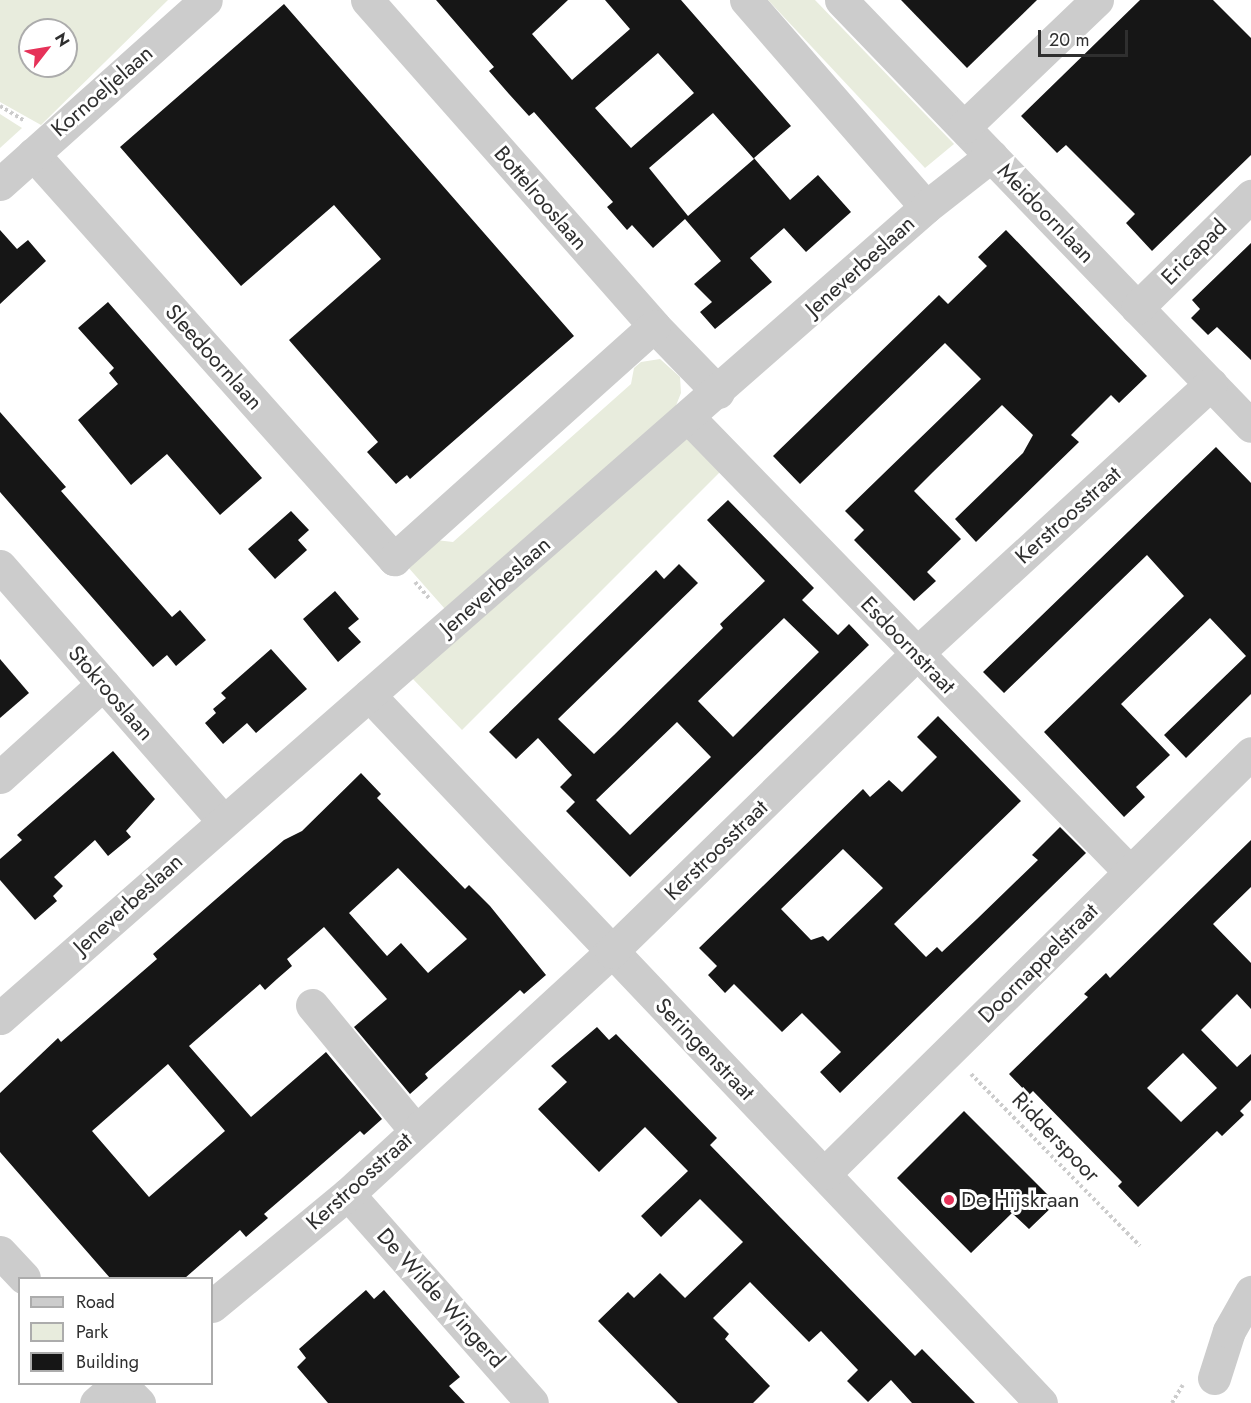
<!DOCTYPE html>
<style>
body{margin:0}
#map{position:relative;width:1251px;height:1403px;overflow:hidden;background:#fff;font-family:Jost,sans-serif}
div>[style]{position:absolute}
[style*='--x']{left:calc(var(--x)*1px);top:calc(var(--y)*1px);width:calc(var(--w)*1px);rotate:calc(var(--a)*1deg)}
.green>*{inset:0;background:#e8ecdd}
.building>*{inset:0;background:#161616}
.path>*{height:4px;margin-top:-2px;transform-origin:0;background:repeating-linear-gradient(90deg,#ccc 0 3px,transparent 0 6px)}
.minor>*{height:33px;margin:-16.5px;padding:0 16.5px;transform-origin:16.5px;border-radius:16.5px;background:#ccc}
.dots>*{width:16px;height:16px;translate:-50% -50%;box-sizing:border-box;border:3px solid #fff;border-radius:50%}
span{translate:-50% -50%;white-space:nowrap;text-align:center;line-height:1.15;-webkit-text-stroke:6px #fff;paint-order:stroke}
.street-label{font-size:22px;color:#2f2f2f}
.poi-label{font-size:22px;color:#2f2f2f}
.left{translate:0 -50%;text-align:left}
.legend{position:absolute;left:18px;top:1277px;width:195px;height:108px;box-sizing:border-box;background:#fff;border:2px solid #acacac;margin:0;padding:8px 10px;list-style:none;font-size:18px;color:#2f2f2f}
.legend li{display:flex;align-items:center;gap:12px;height:30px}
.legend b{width:30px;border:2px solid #acacac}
.north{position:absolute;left:18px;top:18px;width:60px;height:60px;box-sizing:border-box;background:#fff;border:2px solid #acacac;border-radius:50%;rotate:59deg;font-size:16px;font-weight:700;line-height:24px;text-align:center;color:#2f2f2f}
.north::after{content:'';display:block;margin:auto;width:21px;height:27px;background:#e63259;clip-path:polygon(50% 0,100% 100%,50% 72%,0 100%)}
.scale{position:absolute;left:1038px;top:30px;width:90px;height:27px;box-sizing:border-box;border:3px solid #2f2f2f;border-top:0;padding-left:8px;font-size:18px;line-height:21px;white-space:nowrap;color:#2f2f2f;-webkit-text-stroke:4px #fff;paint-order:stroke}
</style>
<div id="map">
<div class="green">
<i style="clip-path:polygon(evenodd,0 0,168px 0,41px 125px,0 102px,0 0,30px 30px,66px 30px,66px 66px,30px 66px,30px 30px)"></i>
<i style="clip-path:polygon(768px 0,815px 0,954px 144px,925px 168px)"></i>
<i style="clip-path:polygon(0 114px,22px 128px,0 148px)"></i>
<i style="clip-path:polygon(660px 359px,680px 377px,681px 393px,675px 408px,445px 609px,407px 566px,436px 540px,453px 542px,631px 384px,634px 368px,641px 362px)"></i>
<i style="clip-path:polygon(689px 434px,723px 469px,462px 730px,411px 677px)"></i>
</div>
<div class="building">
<i style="clip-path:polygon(evenodd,436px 0,568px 0,532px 34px,572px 80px,630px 29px,605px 0,681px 0,791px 126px,754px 158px,790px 200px,818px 175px,851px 212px,806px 252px,784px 228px,750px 258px,772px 282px,715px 329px,700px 312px,712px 302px,694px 284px,721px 261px,685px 219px,653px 248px,632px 225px,627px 230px,607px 207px,613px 202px,534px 112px,529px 116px,509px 94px,489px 71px,494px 67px,436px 0,658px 53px,694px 93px,631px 148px,595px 108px,658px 53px,436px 0,713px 113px,754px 159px,688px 216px,649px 168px,713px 113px)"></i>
<i style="clip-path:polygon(901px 0,1037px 0,967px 68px)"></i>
<i style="clip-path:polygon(1140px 0,1213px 0,1251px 38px,1251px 155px,1152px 251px,1126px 223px,1135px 214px,1066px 145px,1057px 153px,1021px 116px)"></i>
<i style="clip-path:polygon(284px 4px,574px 336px,410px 479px,407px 475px,396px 484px,367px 452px,378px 442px,289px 340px,381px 259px,334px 205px,241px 286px,120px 147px)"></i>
<i style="clip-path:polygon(0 230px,17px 249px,28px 240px,46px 261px,0 304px)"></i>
<i style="clip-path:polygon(1006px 230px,1147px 376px,1119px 403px,1111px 395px,1071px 435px,1079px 442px,976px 542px,955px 519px,1023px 453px,1033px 435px,1002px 405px,933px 472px,914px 491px,961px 539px,927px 572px,936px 581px,914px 601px,854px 540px,864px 530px,845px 511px,981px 379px,945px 343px,800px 484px,773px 456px,939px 295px,948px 304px,987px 266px,978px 257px)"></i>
<i style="clip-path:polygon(1251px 243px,1251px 360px,1217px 327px,1208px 335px,1191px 318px,1200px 309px,1192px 300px)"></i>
<i style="clip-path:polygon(108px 302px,262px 478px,220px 515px,167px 454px,131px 485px,78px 420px,118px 384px,109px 373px,114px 368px,78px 328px)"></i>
<i style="clip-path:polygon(0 412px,66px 487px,61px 491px,172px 617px,180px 610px,206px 640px,176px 666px,167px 655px,153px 667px,0 492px)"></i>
<i style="clip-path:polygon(1216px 447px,1251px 483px,1251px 694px,1186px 758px,1164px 735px,1246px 656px,1210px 618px,1121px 704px,1170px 755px,1136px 787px,1145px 797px,1124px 817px,1044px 732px,1184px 596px,1147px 555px,1004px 693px,983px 672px)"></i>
<i style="clip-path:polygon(evenodd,728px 500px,814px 588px,802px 600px,838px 635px,849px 624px,869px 645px,630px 877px,566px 811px,575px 802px,560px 787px,572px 775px,538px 738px,516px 759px,489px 732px,656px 570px,664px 579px,679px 564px,698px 583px,558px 719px,594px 754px,614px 735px,723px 628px,720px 624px,765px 581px,707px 520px,728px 500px,784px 618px,819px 652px,733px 737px,698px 701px,784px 618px,728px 500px,677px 722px,711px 757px,630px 835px,596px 800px,677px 722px)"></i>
<i style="clip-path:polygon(291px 511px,309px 530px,298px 540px,307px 550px,275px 579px,248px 549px)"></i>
<i style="clip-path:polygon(335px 591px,359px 619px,348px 628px,361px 642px,338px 662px,303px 619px)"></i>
<i style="clip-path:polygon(271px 649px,307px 689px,256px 733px,247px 723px,223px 744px,205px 723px,216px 713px,213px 709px,226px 698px,221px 693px)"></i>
<i style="clip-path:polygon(0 659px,29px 693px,0 718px)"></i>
<i style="clip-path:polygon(evenodd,938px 716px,1021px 801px,894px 924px,926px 957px,937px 947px,942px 952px,977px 919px,1038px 860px,1032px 855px,1060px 827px,1086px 853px,840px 1093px,820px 1072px,841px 1052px,802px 1013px,782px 1032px,734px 984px,725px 993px,708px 975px,717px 966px,699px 948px,863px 789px,870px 797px,889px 780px,902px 792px,937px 757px,917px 737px,938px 716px,843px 849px,883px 888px,828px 941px,823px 936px,811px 940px,781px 909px,843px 849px)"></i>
<i style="clip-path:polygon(113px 751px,155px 799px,126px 831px,131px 837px,108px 856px,95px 840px,54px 877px,63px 886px,53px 896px,57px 901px,35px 920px,0 880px,0 859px,22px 840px,17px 835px)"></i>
<i style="clip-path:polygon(evenodd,361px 773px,381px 794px,377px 798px,426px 849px,465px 889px,469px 885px,490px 906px,546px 975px,524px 994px,520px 990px,475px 1030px,425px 1074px,428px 1078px,410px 1094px,354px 1027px,387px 999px,324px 927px,287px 959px,292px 966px,277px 979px,265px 990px,260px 984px,189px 1046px,251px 1117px,326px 1052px,382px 1119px,364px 1135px,360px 1131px,307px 1177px,264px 1214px,268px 1218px,246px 1237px,240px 1230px,185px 1278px,110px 1278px,0 1152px,0 1093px,58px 1038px,61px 1042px,157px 959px,153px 954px,284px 840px,302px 831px,361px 773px,398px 868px,467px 939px,428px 973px,401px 943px,387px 956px,349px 913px,398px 868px,361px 773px,168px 1064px,225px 1131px,149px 1197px,92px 1131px,168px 1064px)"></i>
<i style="clip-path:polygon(evenodd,1251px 840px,1251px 887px,1213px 924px,1251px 963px,1251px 1009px,1237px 994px,1201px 1030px,1237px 1067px,1251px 1054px,1251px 1100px,1240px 1111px,1244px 1115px,1222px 1136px,1217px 1131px,1138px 1207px,1118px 1186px,1122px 1182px,1072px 1131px,1033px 1091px,1029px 1095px,1009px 1074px,1088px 997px,1084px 994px,1106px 973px,1110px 978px,1251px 840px,1183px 1053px,1217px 1088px,1181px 1122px,1147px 1088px,1183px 1053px)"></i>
<i style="clip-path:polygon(597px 1027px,609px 1040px,616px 1034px,717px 1138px,710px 1145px,915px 1356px,922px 1349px,975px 1403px,912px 1403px,891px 1380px,868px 1402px,847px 1381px,858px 1370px,821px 1331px,809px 1342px,750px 1282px,713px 1318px,729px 1334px,725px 1339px,770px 1386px,753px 1403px,678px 1403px,598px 1321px,628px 1292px,634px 1298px,660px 1273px,685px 1298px,743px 1242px,700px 1199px,661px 1237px,641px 1216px,688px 1171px,645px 1127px,599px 1172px,538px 1109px,567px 1082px,551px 1066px)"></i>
<i style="clip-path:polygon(964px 1111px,1056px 1203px,1029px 1229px,1012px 1213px,971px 1253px,897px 1178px)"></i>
<i style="clip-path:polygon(366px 1290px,374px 1299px,384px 1290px,460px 1377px,449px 1386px,465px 1403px,328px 1403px,297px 1367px,306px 1358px,299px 1349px)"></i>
</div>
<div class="path">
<i style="--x:0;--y:106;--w:29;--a:31"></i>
<i style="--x:415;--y:582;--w:23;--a:49"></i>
<i style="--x:971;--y:1074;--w:241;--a:45.5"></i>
<i style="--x:1172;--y:1403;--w:21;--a:-59"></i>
</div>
<div class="minor">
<i style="--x:367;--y:0;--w:434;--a:48.6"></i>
<i style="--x:654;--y:326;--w:92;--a:45.9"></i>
<i style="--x:746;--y:0;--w:274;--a:49"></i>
<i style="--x:841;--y:0;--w:591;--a:46.1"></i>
<i style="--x:964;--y:127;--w:184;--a:-43.7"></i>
<i style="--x:33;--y:154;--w:543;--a:48.29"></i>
<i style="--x:394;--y:559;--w:349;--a:-41.9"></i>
<i style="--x:0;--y:184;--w:276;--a:-41.8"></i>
<i style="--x:1137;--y:308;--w:160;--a:-44.5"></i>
<i style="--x:688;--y:417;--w:634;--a:45.83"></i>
<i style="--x:0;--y:566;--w:337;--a:48.8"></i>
<i style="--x:369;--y:695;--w:976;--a:46.49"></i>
<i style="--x:0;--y:777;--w:139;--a:-42.1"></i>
<i style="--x:312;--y:1005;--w:163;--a:50.5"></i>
<i style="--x:0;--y:1018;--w:1231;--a:-41.21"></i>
<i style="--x:926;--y:207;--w:83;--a:-38.1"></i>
<i style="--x:825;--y:1173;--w:598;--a:-44.59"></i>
<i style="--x:348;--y:1194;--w:278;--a:48.6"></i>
<i style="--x:0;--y:1252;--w:35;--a:47"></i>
<i style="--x:212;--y:1306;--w:176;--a:-39.5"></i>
<i style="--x:348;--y:1194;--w:357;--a:-42.6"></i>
<i style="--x:611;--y:952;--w:426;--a:-44.3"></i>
<i style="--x:916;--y:654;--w:400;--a:-42.5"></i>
<i style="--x:1214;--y:1378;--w:49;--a:-72.3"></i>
<i style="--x:1229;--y:1331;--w:45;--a:-60.6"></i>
<i style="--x:120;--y:1384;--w:27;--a:45"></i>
<i style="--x:96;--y:1403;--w:29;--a:-41"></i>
</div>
<div class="dots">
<i style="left:949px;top:1200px;background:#e63259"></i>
</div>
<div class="street-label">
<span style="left:102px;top:91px;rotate:-41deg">Kornoeljelaan</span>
<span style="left:541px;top:198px;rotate:49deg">Bottelrooslaan</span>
<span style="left:1046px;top:213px;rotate:46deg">Meidoornlaan</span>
<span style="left:1194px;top:252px;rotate:-45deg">Ericapad</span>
<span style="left:860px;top:266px;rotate:-42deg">Jeneverbeslaan</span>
<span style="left:214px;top:357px;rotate:48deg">Sleedoornlaan</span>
<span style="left:1068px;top:515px;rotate:-42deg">Kerstroosstraat</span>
<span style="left:495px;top:586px;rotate:-41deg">Jeneverbeslaan</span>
<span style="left:908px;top:645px;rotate:46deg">Esdoornstraat</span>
<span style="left:111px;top:693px;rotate:49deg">Stokrooslaan</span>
<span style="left:716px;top:850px;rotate:-44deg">Kerstroosstraat</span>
<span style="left:128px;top:904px;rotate:-42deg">Jeneverbeslaan</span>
<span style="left:1038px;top:963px;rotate:-45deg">Doornappelstraat</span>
<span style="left:705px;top:1049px;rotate:46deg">Seringenstraat</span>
<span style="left:1056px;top:1137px;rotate:46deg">Ridderspoor</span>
<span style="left:359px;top:1181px;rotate:-42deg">Kerstroosstraat</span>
<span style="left:441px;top:1298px;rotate:48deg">De Wilde Wingerd</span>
</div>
<div class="poi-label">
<span class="left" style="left:961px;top:1200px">De Hijskraan</span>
</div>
<ul class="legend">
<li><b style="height:8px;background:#ccc"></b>Road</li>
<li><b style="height:16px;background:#e8ecdd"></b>Park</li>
<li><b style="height:16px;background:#161616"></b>Building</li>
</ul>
<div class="north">N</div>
<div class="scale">20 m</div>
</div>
